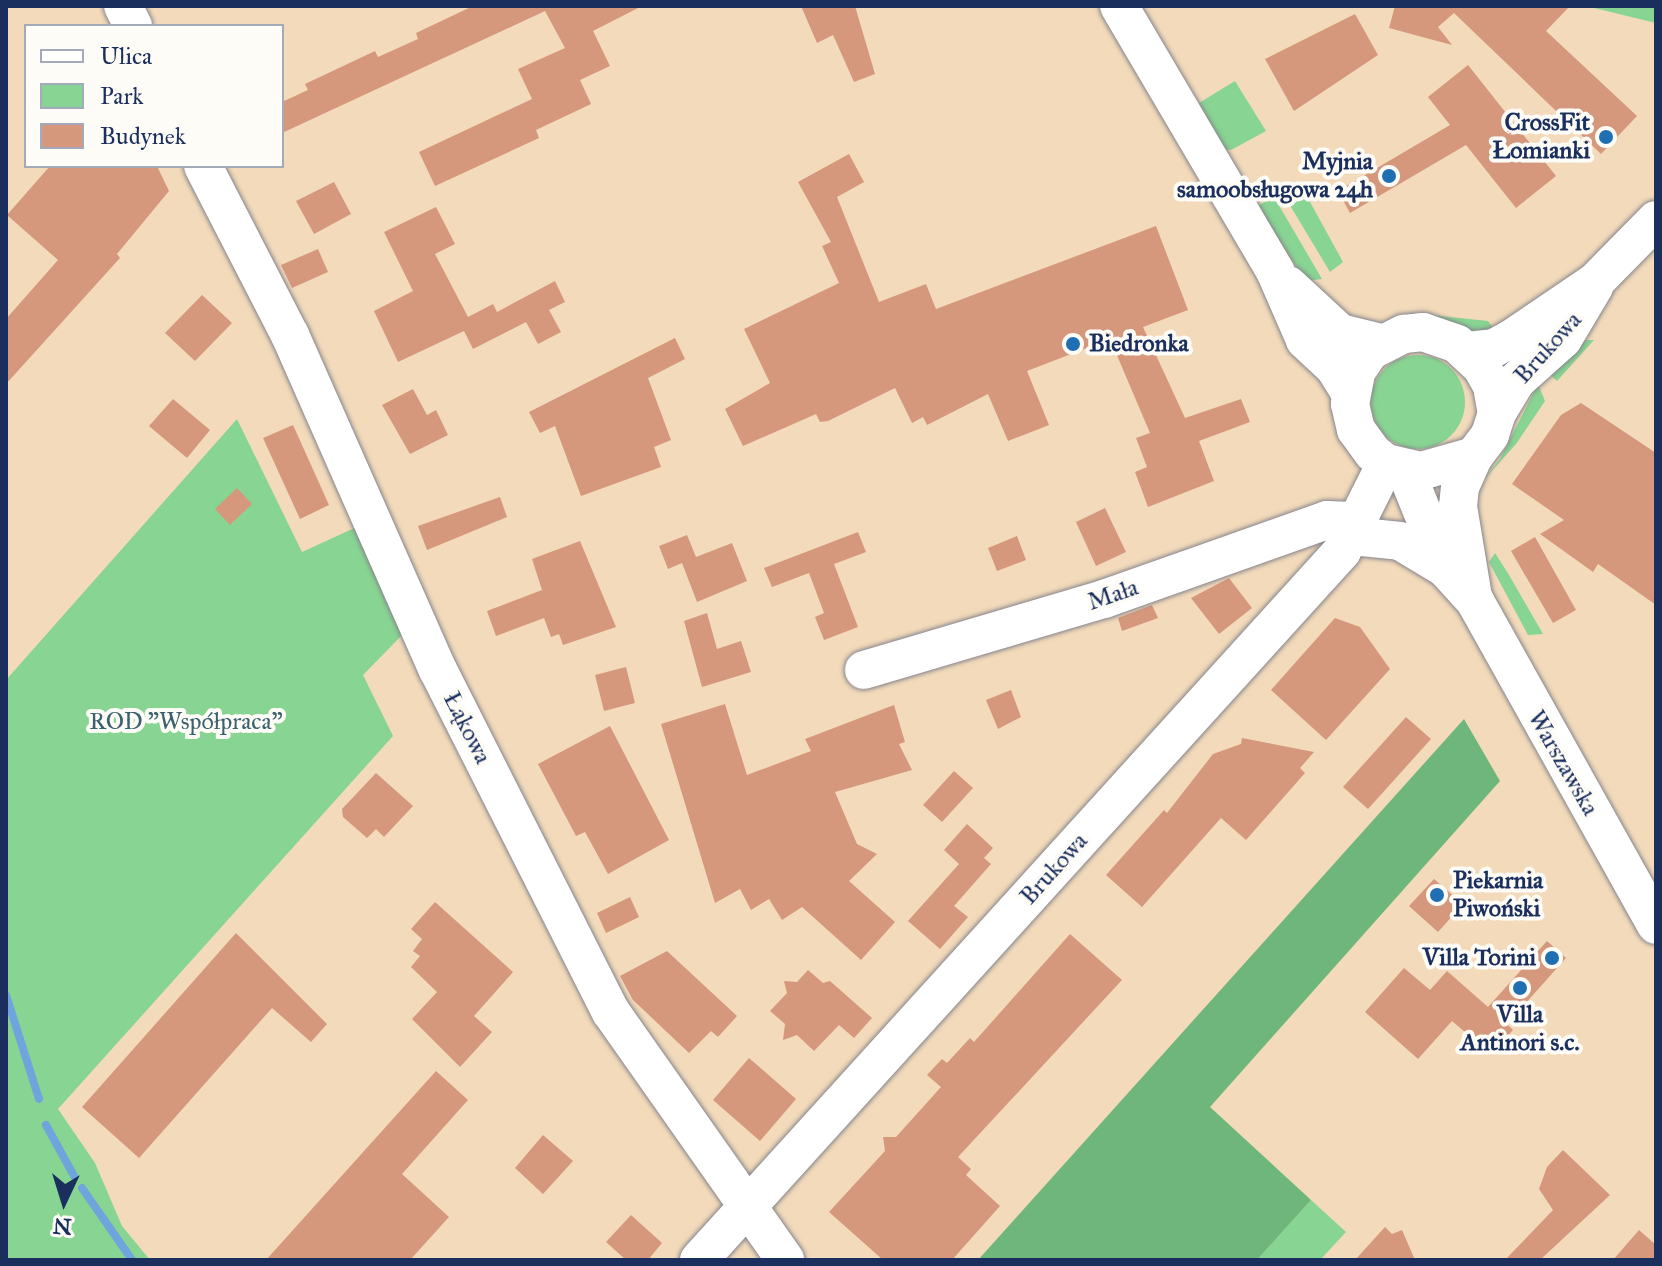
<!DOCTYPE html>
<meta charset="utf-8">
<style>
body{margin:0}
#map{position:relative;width:1662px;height:1266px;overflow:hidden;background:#f2daba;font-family:"IM FELL Great Primer",serif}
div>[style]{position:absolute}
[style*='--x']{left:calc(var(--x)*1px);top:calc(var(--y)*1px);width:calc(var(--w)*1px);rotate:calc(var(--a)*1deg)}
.green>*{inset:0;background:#88d492}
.round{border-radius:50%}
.forest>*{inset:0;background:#6eb67c}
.stream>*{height:8px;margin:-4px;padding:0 4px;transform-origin:4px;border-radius:4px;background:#70a4dc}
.building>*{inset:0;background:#d6987c}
.roads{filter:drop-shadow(0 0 2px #86848c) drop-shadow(0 0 2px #86848c)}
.minor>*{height:38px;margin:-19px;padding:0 19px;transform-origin:19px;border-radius:19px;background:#fff}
.dots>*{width:22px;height:22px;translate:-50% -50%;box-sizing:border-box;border:4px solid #fdfcf7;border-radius:50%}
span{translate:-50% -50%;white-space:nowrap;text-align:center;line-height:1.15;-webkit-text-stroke:8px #fdfcf7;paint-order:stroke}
.poi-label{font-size:24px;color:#1b2f5e;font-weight:700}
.right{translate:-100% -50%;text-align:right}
.left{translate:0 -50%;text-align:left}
.street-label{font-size:24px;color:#1b2f5e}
.park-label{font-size:24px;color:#3c616e}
.frame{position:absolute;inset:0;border:8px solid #1b2f5e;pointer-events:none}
.legend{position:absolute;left:24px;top:24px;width:260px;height:144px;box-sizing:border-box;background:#fdfcf7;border:2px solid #a3aaba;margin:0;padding:10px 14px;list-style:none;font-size:24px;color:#1b2f5e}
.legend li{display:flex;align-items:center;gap:16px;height:40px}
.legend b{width:40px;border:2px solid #a3aaba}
.north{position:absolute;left:24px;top:1162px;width:80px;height:80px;-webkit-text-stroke:6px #fdfcf7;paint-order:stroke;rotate:184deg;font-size:22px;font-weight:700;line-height:32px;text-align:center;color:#1b2f5e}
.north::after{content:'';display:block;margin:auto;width:28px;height:36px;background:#1b2f5e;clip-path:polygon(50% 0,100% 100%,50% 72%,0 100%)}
</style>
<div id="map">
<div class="green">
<i style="clip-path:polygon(1589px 6px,1656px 6px,1656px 23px,1590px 7px)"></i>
<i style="clip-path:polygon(1235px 81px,1266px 131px,1231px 150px,1224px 149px,1199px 103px)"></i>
<i style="clip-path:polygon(1299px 182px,1343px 262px,1330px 272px,1282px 192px)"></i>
<i style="clip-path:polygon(1274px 197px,1322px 279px,1306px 281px,1260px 212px,1259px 205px)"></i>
<i style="clip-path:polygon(1412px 313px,1488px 321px,1497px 333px,1373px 326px)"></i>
<i style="clip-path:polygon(1586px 340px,1594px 340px,1557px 381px,1547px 372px)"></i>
<i class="round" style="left:1371px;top:355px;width:94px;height:94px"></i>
<i style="clip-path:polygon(1538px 384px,1545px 401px,1516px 444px,1481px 483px,1500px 459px)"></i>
<i style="clip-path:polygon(237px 419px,302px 552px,361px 525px,407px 630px,363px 675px,393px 736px,58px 1109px,95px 1163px,122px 1226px,150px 1260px,6px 1260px,6px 680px)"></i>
<i style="clip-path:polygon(1495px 553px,1509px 575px,1543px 634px,1528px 635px,1489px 562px)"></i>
<i style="clip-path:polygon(1311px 1200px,1346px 1232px,1320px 1260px,1257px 1260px)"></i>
</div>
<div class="forest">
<i style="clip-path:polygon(1464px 719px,1500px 781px,1210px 1107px,1311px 1200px,1257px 1260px,978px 1260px)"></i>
</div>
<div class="stream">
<i style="--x:6;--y:995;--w:109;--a:72.4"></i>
<i style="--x:46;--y:1125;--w:58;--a:61.2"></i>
<i style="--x:82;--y:1188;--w:88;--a:55.2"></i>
</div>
<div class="building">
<i style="clip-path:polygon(473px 6px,642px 6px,593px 31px,610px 66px,580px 80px,591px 104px,536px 130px,539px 138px,435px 186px,419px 152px,532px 99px,518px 69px,565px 48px,545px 11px,282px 133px,282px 102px,308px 90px,305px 84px,375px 51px,378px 57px,418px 39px,416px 33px)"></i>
<i style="clip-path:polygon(801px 6px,855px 6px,875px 74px,854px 82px,833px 35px,817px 43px)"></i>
<i style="clip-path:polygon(1395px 6px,1570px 6px,1546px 31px,1637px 116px,1601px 154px,1454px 13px,1438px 27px,1452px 45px,1389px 28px)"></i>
<i style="clip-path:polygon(1355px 14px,1378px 55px,1294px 111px,1265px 59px)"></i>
<i style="clip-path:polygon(1468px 65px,1556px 176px,1516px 208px,1466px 145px,1350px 213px,1338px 191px,1450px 125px,1428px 97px)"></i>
<i style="clip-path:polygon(849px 154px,864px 182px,837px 197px,879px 302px,926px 284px,936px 309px,1156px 226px,1188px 310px,1143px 327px,1185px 418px,1241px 399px,1250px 422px,1199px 441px,1214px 481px,1148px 507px,1135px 472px,1147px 467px,1136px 438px,1150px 433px,1110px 339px,1027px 371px,1049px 425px,1008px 441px,988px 394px,927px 425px,923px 417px,912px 423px,895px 388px,828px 421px,820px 422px,816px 414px,743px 446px,725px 409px,770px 383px,744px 329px,839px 283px,822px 246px,831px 242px,798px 182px)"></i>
<i style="clip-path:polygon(50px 166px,157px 166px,169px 191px,117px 254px,120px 258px,6px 384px,6px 319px,58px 260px,7px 215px)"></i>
<i style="clip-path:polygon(334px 182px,351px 214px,314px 234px,296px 201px)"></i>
<i style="clip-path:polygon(436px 207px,455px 244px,435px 254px,468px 317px,493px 304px,497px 312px,555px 281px,565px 302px,549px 310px,561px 332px,538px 344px,526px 322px,473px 349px,464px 331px,398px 362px,374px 311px,413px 291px,384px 232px)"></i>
<i style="clip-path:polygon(318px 249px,328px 272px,292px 288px,281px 265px)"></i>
<i style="clip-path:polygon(202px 295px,232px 323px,195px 361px,165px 333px)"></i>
<i style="clip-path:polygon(675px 338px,685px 359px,648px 378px,671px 440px,654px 447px,661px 467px,581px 496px,555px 426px,540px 433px,529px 412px)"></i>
<i style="clip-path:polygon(413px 389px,427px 415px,436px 410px,448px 435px,410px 454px,382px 405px)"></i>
<i style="clip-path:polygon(173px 399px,210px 430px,187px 458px,149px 426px)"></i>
<i style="clip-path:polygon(1581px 403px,1656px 453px,1656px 605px,1598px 564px,1593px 572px,1540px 534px,1564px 520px,1512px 484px,1561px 415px)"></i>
<i style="clip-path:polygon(293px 425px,329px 505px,300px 519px,263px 438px)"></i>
<i style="clip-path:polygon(237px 488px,252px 504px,230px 525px,215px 509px)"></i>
<i style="clip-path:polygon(500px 497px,507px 517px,427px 550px,418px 526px)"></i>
<i style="clip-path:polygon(1105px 508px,1126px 552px,1096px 566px,1076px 522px)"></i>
<i style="clip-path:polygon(858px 532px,866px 552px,834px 564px,858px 627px,824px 640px,815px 617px,824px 613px,809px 573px,772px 587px,764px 568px)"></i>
<i style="clip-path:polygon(687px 535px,696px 557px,732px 543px,747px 581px,697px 602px,682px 563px,668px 569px,659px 546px)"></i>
<i style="clip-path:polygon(1017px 536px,1026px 560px,997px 571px,988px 548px)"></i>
<i style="clip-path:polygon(1535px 537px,1576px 610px,1553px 623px,1511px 551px)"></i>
<i style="clip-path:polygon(580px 541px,616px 627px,563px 645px,559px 634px,551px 637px,544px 618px,496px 636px,487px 611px,542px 590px,532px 559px)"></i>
<i style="clip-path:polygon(1229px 578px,1252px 608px,1219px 634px,1191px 598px)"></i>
<i style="clip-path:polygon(1152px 605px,1158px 618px,1122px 631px,1118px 618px)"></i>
<i style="clip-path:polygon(707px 613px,717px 649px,741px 641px,751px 672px,702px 687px,684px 621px)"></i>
<i style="clip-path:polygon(1335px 618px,1360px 627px,1390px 669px,1326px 740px,1271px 690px)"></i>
<i style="clip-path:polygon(626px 667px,635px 703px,604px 711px,595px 675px)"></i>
<i style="clip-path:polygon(1011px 690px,1021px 717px,998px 729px,986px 700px)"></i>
<i style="clip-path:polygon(725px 704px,747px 775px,811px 751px,805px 739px,894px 705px,905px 742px,899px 744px,912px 770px,835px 792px,857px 844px,877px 854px,849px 881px,895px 922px,861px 960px,802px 907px,782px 920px,769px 899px,751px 910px,740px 889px,715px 903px,661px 724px)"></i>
<i style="clip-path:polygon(1406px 717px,1431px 739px,1368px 809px,1343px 787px)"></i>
<i style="clip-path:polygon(610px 726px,669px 840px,608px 874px,585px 832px,576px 836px,538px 764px)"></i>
<i style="clip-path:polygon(1242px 738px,1314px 752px,1300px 768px,1305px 773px,1246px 840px,1221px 818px,1142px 907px,1106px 875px,1164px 810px,1167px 813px,1213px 754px,1241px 744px)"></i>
<i style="clip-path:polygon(954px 771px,973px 788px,942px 822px,923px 805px)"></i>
<i style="clip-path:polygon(376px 773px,413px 806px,384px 837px,376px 829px,367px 838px,343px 817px,342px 809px)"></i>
<i style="clip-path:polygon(967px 824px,993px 848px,984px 858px,991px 864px,954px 906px,968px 917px,940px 949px,908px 921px,959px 864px,944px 850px)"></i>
<i style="clip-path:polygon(1434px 879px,1463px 904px,1438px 932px,1409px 906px)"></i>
<i style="clip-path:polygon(630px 897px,639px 917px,606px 933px,597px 913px)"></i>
<i style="clip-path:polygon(435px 902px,513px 972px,474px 1016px,492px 1032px,460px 1067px,412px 1019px,437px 992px,411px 967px,420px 956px,413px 951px,422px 939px,411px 929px)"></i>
<i style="clip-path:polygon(236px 933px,327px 1024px,311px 1042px,272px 1008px,139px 1158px,82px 1107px)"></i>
<i style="clip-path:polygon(1070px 934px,1122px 980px,958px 1157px,971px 1169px,966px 1175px,1000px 1206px,952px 1260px,883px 1260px,829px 1212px,885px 1151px,883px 1137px,896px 1137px,941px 1087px,927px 1075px,942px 1059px,947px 1063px,970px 1038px,974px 1042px)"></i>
<i style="clip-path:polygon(1547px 941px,1566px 958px,1507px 1024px,1513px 1030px,1497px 1048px,1492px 1043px,1486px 1050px,1452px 1021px,1418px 1059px,1365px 1012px,1404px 968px,1430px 990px,1447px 971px,1488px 1007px)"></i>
<i style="clip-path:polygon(667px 951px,737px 1016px,718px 1037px,711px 1031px,689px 1053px,633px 1000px,620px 976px)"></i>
<i style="clip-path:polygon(808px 970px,823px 983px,830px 981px,872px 1018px,854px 1038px,839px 1025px,814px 1051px,797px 1035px,783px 1040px,785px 1024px,770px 1011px,787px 993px,784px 981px,797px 982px)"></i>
<i style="clip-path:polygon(749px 1058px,796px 1099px,760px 1141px,713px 1100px)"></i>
<i style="clip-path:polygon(436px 1071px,468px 1100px,402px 1174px,449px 1217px,410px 1260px,266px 1260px)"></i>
<i style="clip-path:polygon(543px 1135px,573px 1161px,543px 1194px,515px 1168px)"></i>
<i style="clip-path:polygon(1563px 1150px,1610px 1195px,1540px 1260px,1505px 1260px,1553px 1210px,1539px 1189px,1547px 1167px)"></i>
<i style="clip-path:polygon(631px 1215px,662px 1243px,648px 1260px,626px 1260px,606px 1242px)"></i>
<i style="clip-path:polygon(1385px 1227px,1392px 1234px,1402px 1230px,1415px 1260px,1355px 1260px)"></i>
<i style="clip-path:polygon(1639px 1230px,1656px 1245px,1656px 1260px,1613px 1260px)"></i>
</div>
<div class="roads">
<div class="minor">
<i style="--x:123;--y:6;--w:22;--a:63"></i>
<i style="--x:1119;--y:6;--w:308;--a:59.5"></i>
<i style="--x:1275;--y:271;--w:75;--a:66.5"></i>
<i style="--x:1305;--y:340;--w:40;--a:43"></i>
<i style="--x:1334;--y:367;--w:31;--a:58"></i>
<i style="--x:203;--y:166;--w:190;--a:62.8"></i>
<i style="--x:290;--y:335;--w:366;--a:66.2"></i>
<i style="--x:438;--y:670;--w:383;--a:63.2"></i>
<i style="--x:611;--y:1012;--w:303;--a:54.9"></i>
<i style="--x:1288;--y:285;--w:71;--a:42.7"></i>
<i style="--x:1340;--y:333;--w:42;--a:13.7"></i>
<i style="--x:1423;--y:332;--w:36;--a:19"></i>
<i style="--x:1457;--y:344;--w:33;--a:43"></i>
<i style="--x:1481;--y:366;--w:23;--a:61"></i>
<i style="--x:1492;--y:386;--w:27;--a:80"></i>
<i style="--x:1497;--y:413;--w:23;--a:108"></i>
<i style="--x:1490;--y:435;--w:26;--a:127"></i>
<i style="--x:1474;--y:456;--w:55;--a:164.2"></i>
<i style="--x:1421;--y:471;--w:36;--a:-167"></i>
<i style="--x:1386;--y:463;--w:16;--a:-142"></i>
<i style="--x:1373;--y:453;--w:29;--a:-126"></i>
<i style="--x:1356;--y:430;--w:27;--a:-103"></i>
<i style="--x:1350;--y:404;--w:33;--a:-79"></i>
<i style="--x:1356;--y:372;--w:25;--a:-56"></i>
<i style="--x:1370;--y:351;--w:38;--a:-27"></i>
<i style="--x:1404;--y:334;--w:19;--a:-6"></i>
<i style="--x:1466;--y:351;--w:28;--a:-6"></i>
<i style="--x:1494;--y:348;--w:19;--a:-28"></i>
<i style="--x:1511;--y:339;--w:102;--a:-34.2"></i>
<i style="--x:1595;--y:282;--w:87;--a:-45.5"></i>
<i style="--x:1497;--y:413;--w:37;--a:-59"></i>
<i style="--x:1516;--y:381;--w:63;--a:-41.8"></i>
<i style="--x:1563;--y:339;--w:61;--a:-59.2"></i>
<i style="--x:1405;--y:469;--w:107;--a:68"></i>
<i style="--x:1445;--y:568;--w:45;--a:47.7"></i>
<i style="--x:1475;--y:601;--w:371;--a:60.8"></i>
<i style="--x:1352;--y:536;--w:48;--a:5.9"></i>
<i style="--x:1400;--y:541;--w:52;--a:31"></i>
<i style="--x:1473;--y:597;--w:92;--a:-99.4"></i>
<i style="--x:1458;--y:506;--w:19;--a:-84"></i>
<i style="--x:1460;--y:487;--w:34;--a:-66"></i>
<i style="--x:864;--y:670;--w:250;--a:-16.5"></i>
<i style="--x:1104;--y:599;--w:237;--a:-19.5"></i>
<i style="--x:1327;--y:520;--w:33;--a:2"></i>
<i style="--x:699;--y:1260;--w:957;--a:-47.79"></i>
<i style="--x:1342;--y:551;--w:98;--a:-63.4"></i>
</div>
</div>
<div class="dots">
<i style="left:1606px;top:137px;background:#1f6fb2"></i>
<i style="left:1389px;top:176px;background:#1f6fb2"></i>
<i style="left:1073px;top:344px;background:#1f6fb2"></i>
<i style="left:1437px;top:895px;background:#1f6fb2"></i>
<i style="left:1552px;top:958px;background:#1f6fb2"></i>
<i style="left:1520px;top:988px;background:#1f6fb2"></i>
</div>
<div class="poi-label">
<span class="right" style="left:1590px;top:137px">CrossFit<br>Łomianki</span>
<span class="right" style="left:1373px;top:176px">Myjnia<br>samoobsługowa 24h</span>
<span class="left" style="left:1089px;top:344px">Biedronka</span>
<span class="left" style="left:1453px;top:895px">Piekarnia<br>Piwoński</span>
<span class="right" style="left:1536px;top:958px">Villa Torini</span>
<span style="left:1520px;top:1029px">Villa<br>Antinori s.c.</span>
</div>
<div class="street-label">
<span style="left:1548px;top:348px;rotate:-48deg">Brukowa</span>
<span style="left:1113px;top:595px;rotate:-19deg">Mała</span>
<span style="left:467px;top:728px;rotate:63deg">Łąkowa</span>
<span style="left:1563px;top:763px;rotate:60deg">Warszawska</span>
<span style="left:1054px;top:869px;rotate:-48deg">Brukowa</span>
</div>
<div class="park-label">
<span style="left:186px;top:722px">ROD "Współpraca"</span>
</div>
<div class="frame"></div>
<ul class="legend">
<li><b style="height:10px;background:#fff"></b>Ulica</li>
<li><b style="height:22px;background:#88d492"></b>Park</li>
<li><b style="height:22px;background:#d6987c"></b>Budynek</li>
</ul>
<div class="north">N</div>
</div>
